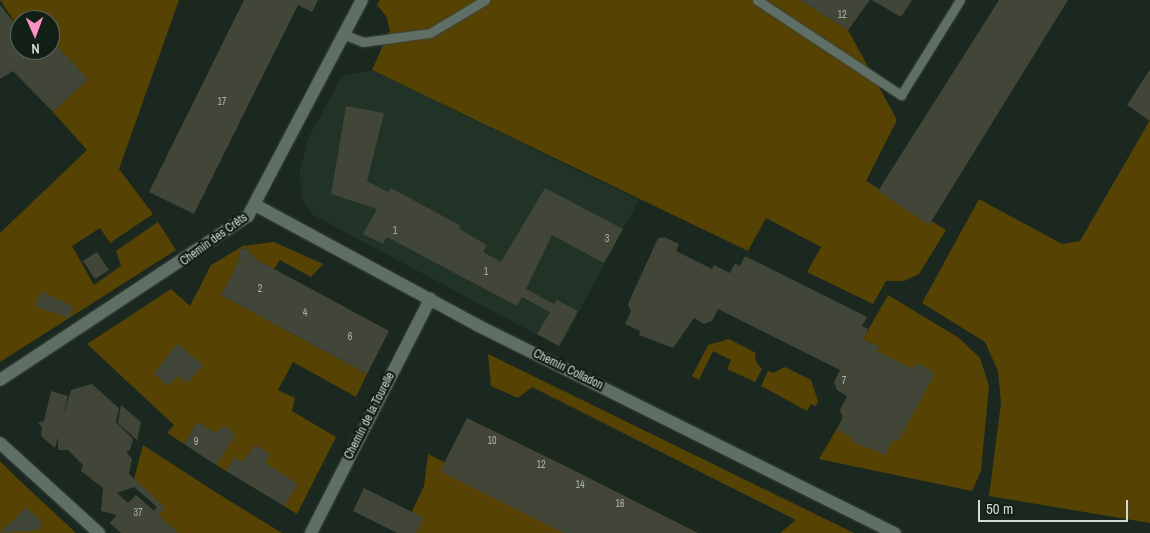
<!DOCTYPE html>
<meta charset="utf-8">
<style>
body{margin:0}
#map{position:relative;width:1150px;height:533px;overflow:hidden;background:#1b281f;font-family:"Archivo Narrow",sans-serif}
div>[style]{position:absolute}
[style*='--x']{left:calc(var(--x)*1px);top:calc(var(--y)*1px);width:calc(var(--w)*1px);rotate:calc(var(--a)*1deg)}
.built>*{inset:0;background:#203326}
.green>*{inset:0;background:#564303}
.building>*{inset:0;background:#424638}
.roads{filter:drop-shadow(0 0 1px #3a453d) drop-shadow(0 0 1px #3a453d)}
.lane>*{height:9px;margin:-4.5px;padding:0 4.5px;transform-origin:4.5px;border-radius:4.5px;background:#606f65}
.street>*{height:12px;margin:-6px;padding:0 6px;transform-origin:6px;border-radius:6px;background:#606f65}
span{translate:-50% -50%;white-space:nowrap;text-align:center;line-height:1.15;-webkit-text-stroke:4.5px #121f16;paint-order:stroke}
.number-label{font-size:10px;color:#acb4ac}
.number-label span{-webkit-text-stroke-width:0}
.street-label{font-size:12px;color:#d0d9d2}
.north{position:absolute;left:10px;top:10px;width:50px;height:50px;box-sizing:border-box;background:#121f16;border:1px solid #5e6961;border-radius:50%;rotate:178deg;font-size:14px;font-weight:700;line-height:20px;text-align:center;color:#d0d9d2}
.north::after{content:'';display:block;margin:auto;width:18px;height:22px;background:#fc8fc3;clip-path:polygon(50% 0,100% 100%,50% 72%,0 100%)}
.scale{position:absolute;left:978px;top:500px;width:150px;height:22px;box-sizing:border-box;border:2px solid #d0d9d2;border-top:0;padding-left:6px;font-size:15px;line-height:18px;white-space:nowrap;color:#d0d9d2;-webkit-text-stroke:4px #121f16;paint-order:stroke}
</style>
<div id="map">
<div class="built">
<i style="clip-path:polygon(372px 70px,639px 200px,560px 347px,313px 215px,301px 197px,300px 170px,308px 139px,342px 76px)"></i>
</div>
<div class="green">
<i style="clip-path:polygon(0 0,179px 0,119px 169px,153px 214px,110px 243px,100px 228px,72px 246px,94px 285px,121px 266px,116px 251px,158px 222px,176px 250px,0 362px,0 233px,87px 150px,53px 112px,88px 79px,50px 39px,50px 20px,20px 20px,20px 30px)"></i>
<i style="clip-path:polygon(380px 0,800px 0,848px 30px,897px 120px,866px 181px,946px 230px,919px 274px,904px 281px,886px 281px,873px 304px,807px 272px,821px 247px,766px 218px,748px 251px,372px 70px,390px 30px,386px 16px,377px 5px)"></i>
<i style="clip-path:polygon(1150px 120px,1150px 523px,989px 496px,1001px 403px,998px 371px,985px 342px,922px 303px,979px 199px,1062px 244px,1080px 241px)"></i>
<i style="clip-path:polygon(274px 242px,323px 264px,311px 277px,280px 260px,274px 269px,254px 258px,246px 248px,240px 250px,238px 263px,221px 295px,367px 374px,356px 397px,293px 362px,278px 390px,295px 398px,292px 411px,336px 437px,297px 514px,284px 506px,298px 484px,264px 463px,269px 454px,255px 445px,242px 462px,234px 458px,226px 471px,216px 465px,230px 442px,197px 422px,184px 444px,167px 433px,174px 425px,87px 344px,171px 289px,190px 306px,211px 265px,243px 246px)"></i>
<i style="clip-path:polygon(888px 295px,959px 338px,980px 358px,989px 386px,981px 471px,972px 491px,819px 459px,843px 418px,840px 410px,873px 349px,877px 351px,879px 347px,863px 339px)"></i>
<i style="clip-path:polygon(729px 339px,756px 353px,755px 360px,762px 369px,755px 382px,727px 369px,731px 360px,713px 351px,699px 380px,692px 376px,708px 345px)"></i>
<i style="clip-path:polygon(488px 354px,854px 533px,780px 533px,796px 520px,532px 387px,518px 398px,491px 386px)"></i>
<i style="clip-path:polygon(785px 367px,811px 380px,818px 401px,816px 406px,811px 404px,807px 411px,761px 386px,768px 371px,773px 373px)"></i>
<i style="clip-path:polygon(143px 445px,217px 493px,282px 533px,178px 533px,158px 515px,164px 507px,134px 479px)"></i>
<i style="clip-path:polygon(428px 454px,585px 533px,402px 533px,424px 486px)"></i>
<i style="clip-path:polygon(0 461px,16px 477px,76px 533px,0 533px)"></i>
</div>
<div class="building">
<i style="clip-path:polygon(244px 0,318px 0,312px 12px,298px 5px,194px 214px,149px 192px)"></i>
<i style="clip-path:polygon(800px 0,870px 0,848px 30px)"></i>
<i style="clip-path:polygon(872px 0,912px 0,901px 17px)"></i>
<i style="clip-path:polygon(999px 0,1068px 0,929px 225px,878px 191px)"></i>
<i style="clip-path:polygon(0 5px,20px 30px,20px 50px,50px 50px,50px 39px,88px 79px,53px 112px,13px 71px,0 79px)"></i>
<i style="clip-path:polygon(1150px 69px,1150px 121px,1127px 105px)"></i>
<i style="clip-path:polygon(346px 106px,384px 113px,367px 181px,388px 192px,391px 188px,461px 226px,459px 229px,487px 245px,483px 252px,501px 262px,545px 188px,623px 229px,604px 263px,552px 235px,526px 289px,554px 304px,557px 300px,578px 311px,559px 346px,537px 334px,550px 312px,522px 297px,517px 306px,387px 237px,383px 244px,363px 234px,377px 209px,331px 194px)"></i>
<i style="clip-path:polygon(664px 237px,679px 244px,676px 251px,712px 269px,714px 265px,730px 273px,735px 263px,740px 266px,745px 256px,867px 317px,862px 326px,868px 329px,863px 339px,879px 347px,877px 351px,913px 369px,916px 363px,932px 371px,934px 375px,899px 440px,892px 441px,885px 455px,851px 441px,853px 438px,837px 430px,843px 417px,840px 410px,847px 396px,837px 390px,834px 382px,840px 370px,718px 309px,712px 321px,704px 324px,694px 318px,673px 348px,639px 335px,640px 331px,625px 324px,631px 311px,628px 304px,658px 238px)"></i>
<i style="clip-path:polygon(246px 248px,254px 258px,389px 331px,367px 374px,221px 295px,238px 263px,240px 250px)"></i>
<i style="clip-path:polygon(97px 252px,109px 270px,95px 279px,83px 261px)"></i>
<i style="clip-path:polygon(41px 291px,74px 307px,69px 318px,35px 306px)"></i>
<i style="clip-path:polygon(177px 344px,203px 365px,187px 383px,178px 376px,168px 386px,154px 374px)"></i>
<i style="clip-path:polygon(evenodd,92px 384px,119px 408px,116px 422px,133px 439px,130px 450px,126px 452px,132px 459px,129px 474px,165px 507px,158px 515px,178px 533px,121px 533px,110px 523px,117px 515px,101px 511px,103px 488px,81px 471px,83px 465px,68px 450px,58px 450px,58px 437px,55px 448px,41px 436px,42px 427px,38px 423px,44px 421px,51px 391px,68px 396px,62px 420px,71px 390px,92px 384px,134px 487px,157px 507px,154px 511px,136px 495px,128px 503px,117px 493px,134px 487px)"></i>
<i style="clip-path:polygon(121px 405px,141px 422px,137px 440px,118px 423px)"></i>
<i style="clip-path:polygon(467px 418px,569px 468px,698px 533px,564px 533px,440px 471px)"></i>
<i style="clip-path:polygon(197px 422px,215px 433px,224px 426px,233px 432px,235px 436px,216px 465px,184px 444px)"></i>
<i style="clip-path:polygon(255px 445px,270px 454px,265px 463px,298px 484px,284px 506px,226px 471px,234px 457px,242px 462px)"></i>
<i style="clip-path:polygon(364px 488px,424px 518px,416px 533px,397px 533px,353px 511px)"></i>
<i style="clip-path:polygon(26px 507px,42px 522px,38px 530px,0 533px)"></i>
</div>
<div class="roads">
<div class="lane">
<i style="--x:757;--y:0;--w:173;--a:33.4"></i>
<i style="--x:901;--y:95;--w:112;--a:-58.2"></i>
<i style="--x:345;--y:35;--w:19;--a:21"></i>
<i style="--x:363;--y:42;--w:68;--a:-7.7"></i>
<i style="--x:430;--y:33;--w:64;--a:-31"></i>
</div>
<div class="street">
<i style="--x:257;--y:206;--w:250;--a:28.4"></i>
<i style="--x:477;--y:325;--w:467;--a:26.5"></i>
<i style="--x:0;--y:380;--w:297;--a:-33.5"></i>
<i style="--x:248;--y:216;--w:244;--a:-62.2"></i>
<i style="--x:0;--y:443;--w:134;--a:42.3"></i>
<i style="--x:311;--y:533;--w:263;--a:-63"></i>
</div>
</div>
<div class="number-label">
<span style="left:842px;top:15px">12</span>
<span style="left:222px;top:102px">17</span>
<span style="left:395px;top:231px">1</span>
<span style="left:607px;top:239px">3</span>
<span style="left:486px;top:272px">1</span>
<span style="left:260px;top:289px">2</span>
<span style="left:305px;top:313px">4</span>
<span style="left:350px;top:337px">6</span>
<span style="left:844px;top:381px">7</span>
<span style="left:492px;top:441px">10</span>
<span style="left:196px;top:442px">9</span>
<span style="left:541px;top:465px">12</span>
<span style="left:580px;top:485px">14</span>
<span style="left:620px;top:504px">16</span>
<span style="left:138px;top:513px">37</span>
</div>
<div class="street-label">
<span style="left:214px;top:240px;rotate:-36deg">Chemin des Crêts</span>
<span style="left:568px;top:370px;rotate:26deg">Chemin Colladon</span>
<span style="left:370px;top:416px;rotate:-63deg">Chemin de la Tourelle</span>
</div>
<div class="north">N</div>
<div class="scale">50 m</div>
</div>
